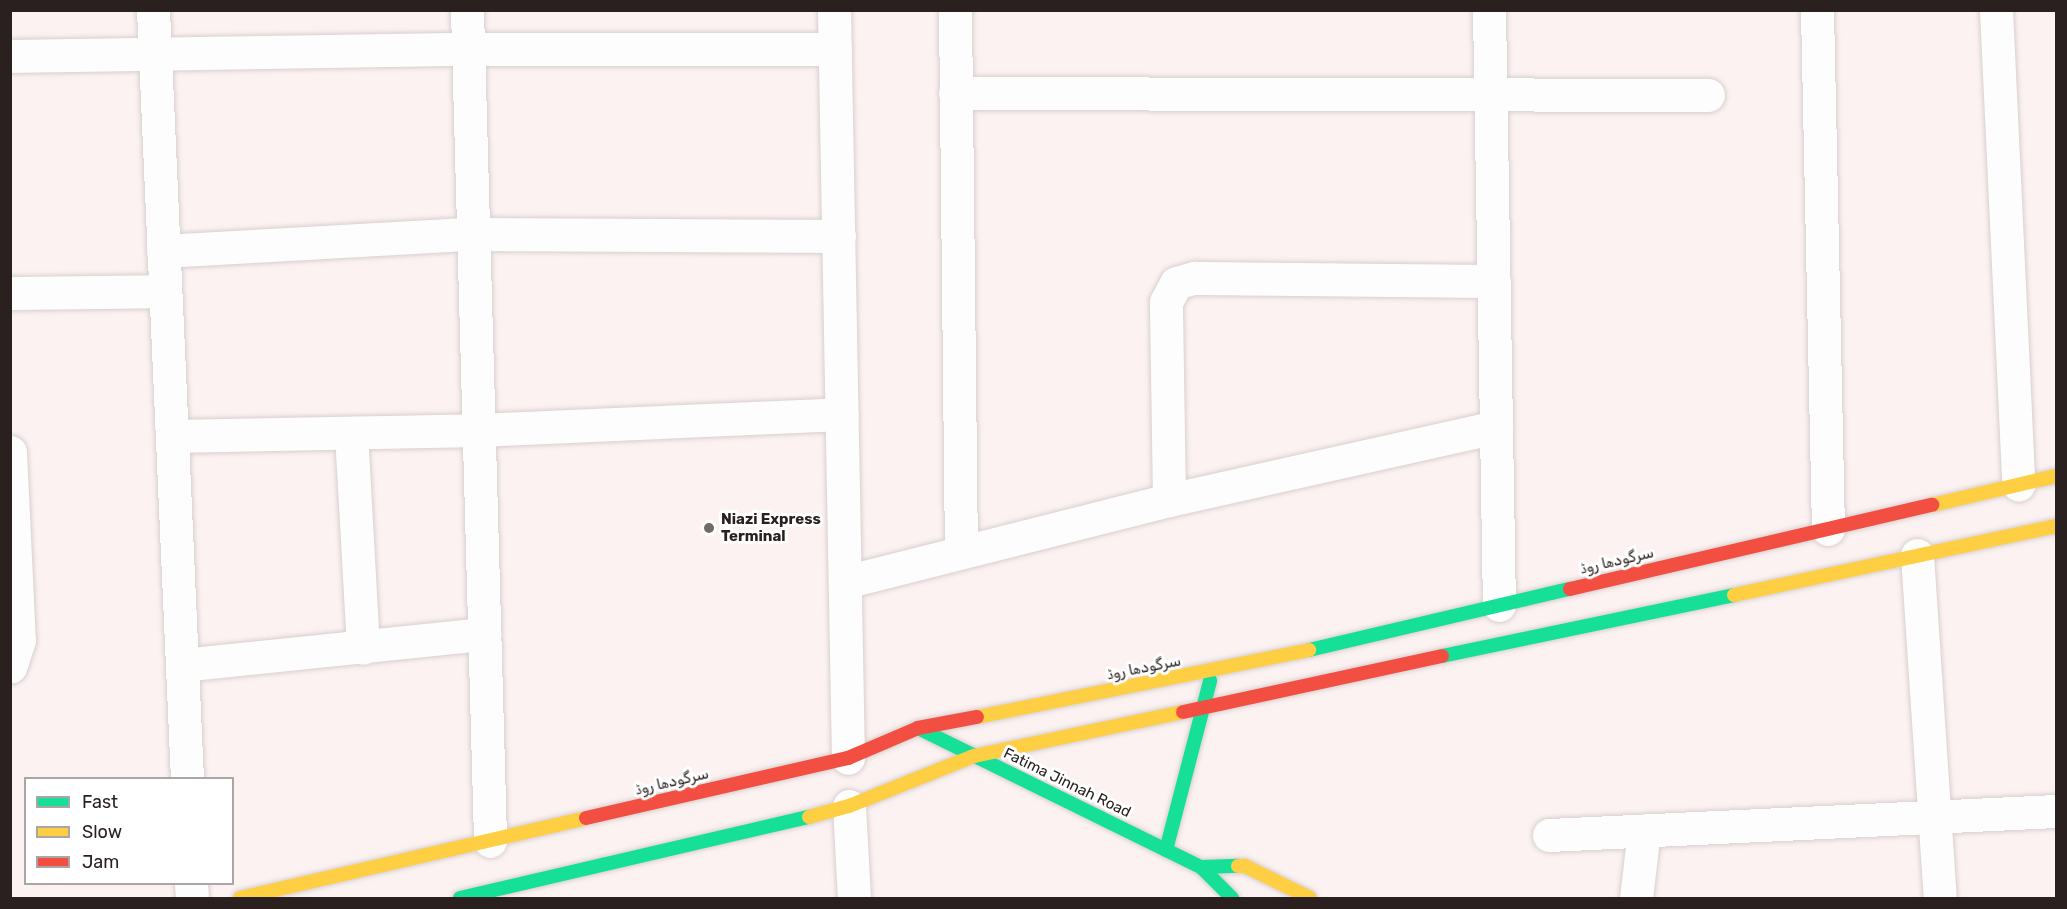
<!DOCTYPE html>
<meta charset="utf-8">
<style>
body{margin:0}
#map{position:relative;width:2067px;height:909px;overflow:hidden;background:#fbf2f1;font-family:Rubik,"Noto Naskh Arabic",sans-serif}
div>[style]{position:absolute}
[style*='--x']{left:calc(var(--x)*1px);top:calc(var(--y)*1px);width:calc(var(--w)*1px);rotate:calc(var(--a)*1deg)}
.roads{filter:drop-shadow(0 0 2px #d8cfce) drop-shadow(0 0 2px #d8cfce)}
.street>*{height:33px;margin:-16.5px;padding:0 16.5px;transform-origin:16.5px;border-radius:16.5px;background:#fefdfd}
.fast>*{height:14px;margin:-7px;padding:0 7px;transform-origin:7px;border-radius:7px;background:#16e098}
.slow>*{height:14px;margin:-7px;padding:0 7px;transform-origin:7px;border-radius:7px;background:#ffcf43}
.jam>*{height:14px;margin:-7px;padding:0 7px;transform-origin:7px;border-radius:7px;background:#f24e42}
.dots>*{width:16px;height:16px;translate:-50% -50%;box-sizing:border-box;border:3px solid #fff;border-radius:50%}
span{translate:-50% -50%;white-space:nowrap;text-align:center;line-height:1.15;-webkit-text-stroke:6px #fff;paint-order:stroke}
.poi-label{font-size:15px;color:#29201f;font-weight:700}
.left{translate:0 -50%;text-align:left}
.street-label{font-size:15px;color:#29201f}
.frame{position:absolute;inset:0;border:12px solid #29201f;pointer-events:none}
.legend{position:absolute;left:24px;top:777px;width:210px;height:108px;box-sizing:border-box;background:#fff;border:2px solid #a9a6a5;margin:0;padding:8px 10px;list-style:none;font-size:18px;color:#29201f}
.legend li{display:flex;align-items:center;gap:12px;height:30px}
.legend b{width:30px;border:2px solid #a9a6a5}
</style>
<div id="map">
<div class="roads">
<div class="street">
<i style="--x:153;--y:10;--w:769;--a:87.47"></i>
<i style="--x:467;--y:10;--w:831;--a:88.41"></i>
<i style="--x:834;--y:10;--w:748;--a:88.93"></i>
<i style="--x:955;--y:10;--w:542;--a:89.37"></i>
<i style="--x:1489;--y:10;--w:595;--a:89.04"></i>
<i style="--x:1817;--y:10;--w:519;--a:88.79"></i>
<i style="--x:1996;--y:10;--w:475;--a:87.3"></i>
<i style="--x:10;--y:56;--w:458;--a:-0.9"></i>
<i style="--x:468;--y:49;--w:367;--a:0"></i>
<i style="--x:955;--y:93;--w:753;--a:0.15"></i>
<i style="--x:163;--y:251;--w:308;--a:-3.2"></i>
<i style="--x:471;--y:234;--w:368;--a:0.3"></i>
<i style="--x:10;--y:293;--w:155;--a:-0.7"></i>
<i style="--x:351;--y:433;--w:215;--a:86.8"></i>
<i style="--x:172;--y:436;--w:306;--a:-1.1"></i>
<i style="--x:478;--y:430;--w:364;--a:-2.5"></i>
<i style="--x:10;--y:452;--w:188;--a:87.3"></i>
<i style="--x:19;--y:640;--w:28;--a:108"></i>
<i style="--x:1169;--y:500;--w:198;--a:-90.9"></i>
<i style="--x:1166;--y:302;--w:21;--a:-62"></i>
<i style="--x:1176;--y:283;--w:19;--a:-16"></i>
<i style="--x:1194;--y:278;--w:300;--a:0.6"></i>
<i style="--x:1917;--y:555;--w:344;--a:86.2"></i>
<i style="--x:845;--y:582;--w:334;--a:-14.2"></i>
<i style="--x:1169;--y:500;--w:335;--a:-12.6"></i>
<i style="--x:182;--y:665;--w:304;--a:-5.9"></i>
<i style="--x:849;--y:806;--w:92;--a:86.9"></i>
<i style="--x:1549;--y:835;--w:508;--a:-2.71"></i>
<i style="--x:191;--y:884;--w:14;--a:86"></i>
<i style="--x:1636;--y:898;--w:68;--a:-83.3"></i>
</div>
<div class="fast">
<i style="--x:1309;--y:650;--w:268;--a:-13.2"></i>
<i style="--x:1442;--y:656;--w:298;--a:-11.8"></i>
<i style="--x:918;--y:728;--w:315;--a:26.2"></i>
<i style="--x:1201;--y:867;--w:37;--a:-2"></i>
<i style="--x:1166;--y:850;--w:175;--a:-75.4"></i>
<i style="--x:1201;--y:867;--w:44;--a:45"></i>
<i style="--x:460;--y:898;--w:358;--a:-13.1"></i>
</div>
<div class="slow">
<i style="--x:1932;--y:505;--w:127;--a:-13.2"></i>
<i style="--x:1734;--y:595;--w:329;--a:-12.1"></i>
<i style="--x:977;--y:717;--w:339;--a:-11.4"></i>
<i style="--x:809;--y:817;--w:41;--a:-15.4"></i>
<i style="--x:849;--y:806;--w:135;--a:-21.8"></i>
<i style="--x:974;--y:756;--w:214;--a:-11.9"></i>
<i style="--x:1238;--y:866;--w:7;--a:0"></i>
<i style="--x:1245;--y:866;--w:72;--a:26.2"></i>
<i style="--x:240;--y:898;--w:355;--a:-13"></i>
</div>
<div class="jam">
<i style="--x:1570;--y:589;--w:372;--a:-13.1"></i>
<i style="--x:1183;--y:712;--w:265;--a:-12.2"></i>
<i style="--x:586;--y:818;--w:269;--a:-12.9"></i>
<i style="--x:848;--y:758;--w:76;--a:-23.2"></i>
<i style="--x:918;--y:728;--w:60;--a:-10.6"></i>
</div>
</div>
<div class="dots">
<i style="left:709px;top:528px;background:#726a68"></i>
</div>
<div class="poi-label">
<span class="left" style="left:721px;top:528px">Niazi Express<br>Terminal</span>
</div>
<div class="street-label">
<span style="left:1617px;top:561px;rotate:-13deg">سرگودھا روڈ</span>
<span style="left:1144px;top:668px;rotate:-11deg">سرگودھا روڈ</span>
<span style="left:672px;top:782px;rotate:-13deg">سرگودھا روڈ</span>
<span style="left:1067px;top:783px;rotate:26deg">Fatima Jinnah Road</span>
</div>
<div class="frame"></div>
<ul class="legend">
<li><b style="height:8px;background:#16e098"></b>Fast</li>
<li><b style="height:8px;background:#ffcf43"></b>Slow</li>
<li><b style="height:8px;background:#f24e42"></b>Jam</li>
</ul>
</div>
